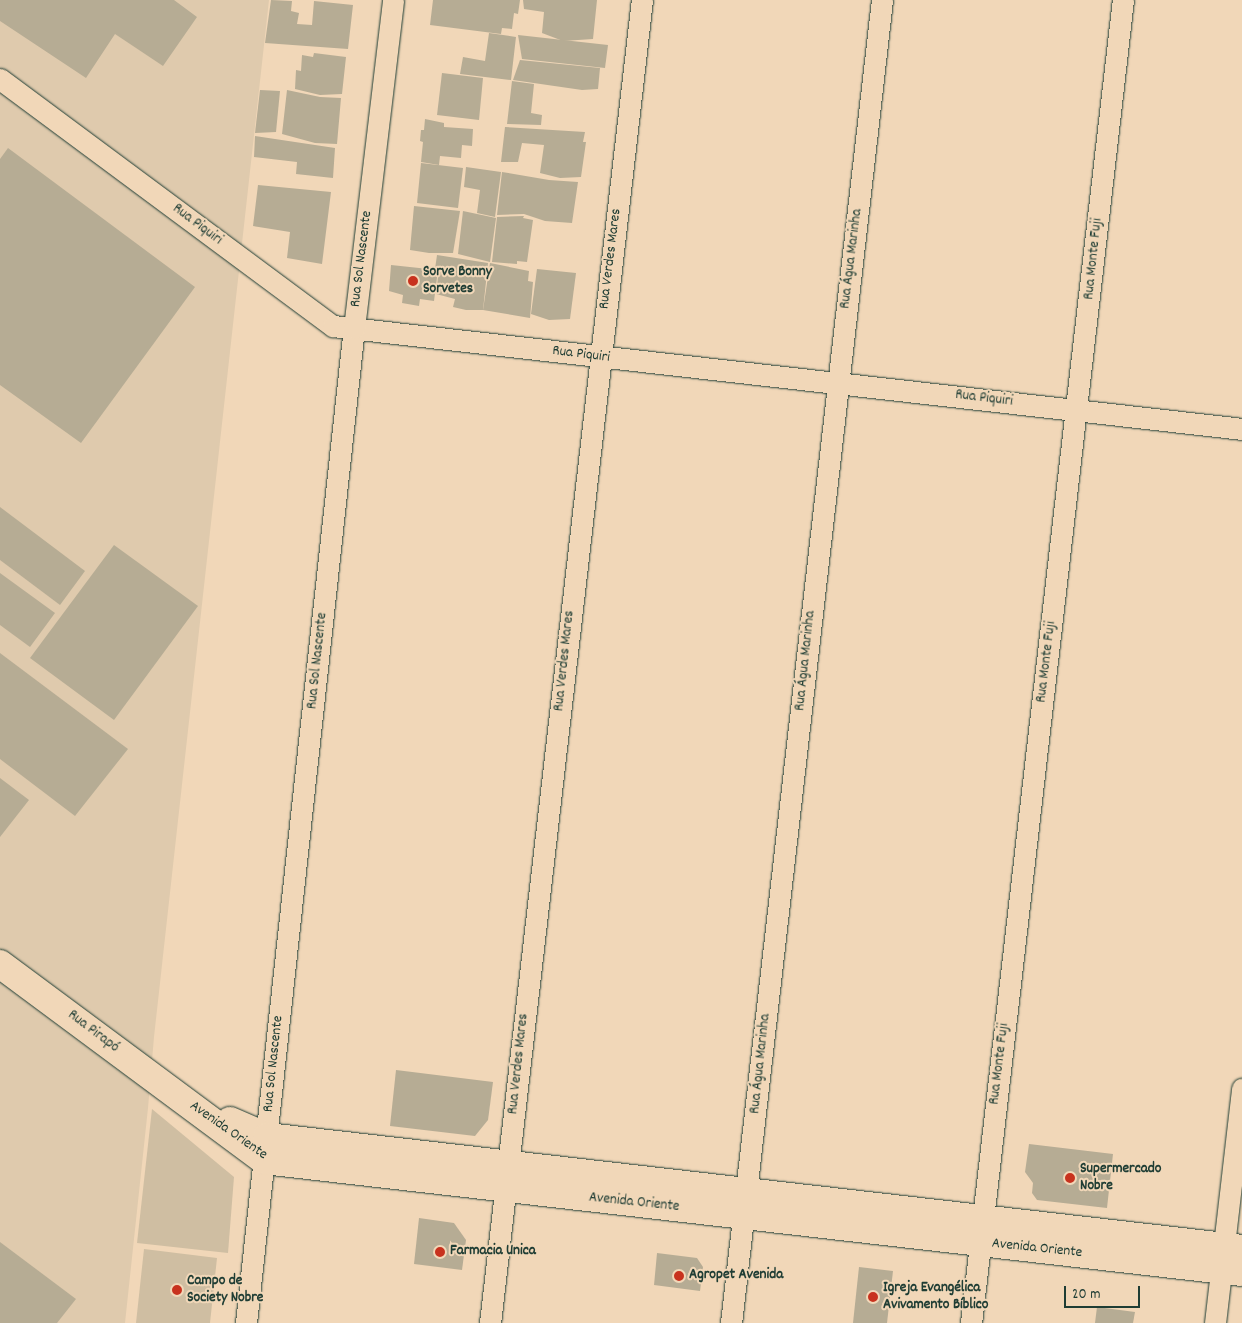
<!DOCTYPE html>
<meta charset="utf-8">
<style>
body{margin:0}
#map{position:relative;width:1242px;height:1323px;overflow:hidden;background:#f1d7b8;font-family:Dekko,sans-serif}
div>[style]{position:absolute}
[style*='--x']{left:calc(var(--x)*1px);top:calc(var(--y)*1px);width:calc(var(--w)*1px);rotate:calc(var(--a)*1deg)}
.built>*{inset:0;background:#dfcaad}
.green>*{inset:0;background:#cfbea2}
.building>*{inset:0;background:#b6ac94}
.roads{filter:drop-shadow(0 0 1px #1f3d34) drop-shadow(0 0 1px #1f3d34)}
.street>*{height:21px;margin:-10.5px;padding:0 10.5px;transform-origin:10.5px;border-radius:10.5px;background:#f1d7b8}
.secondary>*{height:28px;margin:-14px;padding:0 14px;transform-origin:14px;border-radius:14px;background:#f1d7b8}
.dots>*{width:14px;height:14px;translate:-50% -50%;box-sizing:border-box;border:2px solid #f1d7b8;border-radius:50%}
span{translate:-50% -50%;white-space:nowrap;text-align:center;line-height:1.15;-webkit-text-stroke:4px #f1d7b8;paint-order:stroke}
.street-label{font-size:15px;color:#1f3d34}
.poi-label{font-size:15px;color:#1f3d34;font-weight:700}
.left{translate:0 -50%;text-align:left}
.scale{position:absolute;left:1064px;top:1286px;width:76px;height:22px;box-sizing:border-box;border:2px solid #1f3d34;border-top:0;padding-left:6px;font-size:15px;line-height:18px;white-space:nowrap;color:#1f3d34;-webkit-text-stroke:4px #f1d7b8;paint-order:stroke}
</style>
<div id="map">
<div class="built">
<i style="clip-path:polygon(0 0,269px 0,154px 1037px,148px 1108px,125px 1323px,0 1323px)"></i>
</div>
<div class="green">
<i style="clip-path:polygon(152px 1109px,234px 1177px,228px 1253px,137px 1243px)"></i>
<i style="clip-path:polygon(144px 1249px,217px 1258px,210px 1323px,136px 1323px)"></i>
</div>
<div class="building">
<i style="clip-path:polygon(0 0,174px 0,197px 17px,163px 66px,115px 34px,86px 78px,0 21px)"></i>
<i style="clip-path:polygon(271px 0,292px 1px,291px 11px,299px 13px,297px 24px,312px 25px,314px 1px,353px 5px,348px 49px,265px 43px)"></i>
<i style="clip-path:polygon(433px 0,520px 0,518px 14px,514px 13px,512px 29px,502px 28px,501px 34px,430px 25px)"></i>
<i style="clip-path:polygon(523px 0,597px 0,593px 39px,563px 41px,542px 33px,544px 12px,524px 9px)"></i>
<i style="clip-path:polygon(489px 33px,516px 37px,511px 80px,460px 74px,463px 57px,485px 61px)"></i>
<i style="clip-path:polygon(518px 35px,608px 45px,605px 68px,522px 59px)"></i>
<i style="clip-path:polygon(314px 53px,346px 57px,342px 94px,320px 95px,295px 89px,296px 70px,301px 71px,302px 55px,313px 57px)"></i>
<i style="clip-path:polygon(520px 60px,600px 68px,598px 89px,582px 90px,513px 80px)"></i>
<i style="clip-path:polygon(442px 73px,483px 78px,479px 120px,437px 115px)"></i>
<i style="clip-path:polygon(512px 81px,534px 84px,531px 113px,542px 115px,541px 125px,507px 124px)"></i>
<i style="clip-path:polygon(260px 90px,280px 91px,276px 132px,255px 133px)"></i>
<i style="clip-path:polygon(287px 90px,320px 97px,341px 98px,337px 144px,315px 143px,282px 134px)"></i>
<i style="clip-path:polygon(425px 119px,444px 123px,444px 127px,473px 129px,472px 146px,462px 145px,461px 158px,440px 156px,439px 165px,421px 162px,423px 142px,420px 141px,421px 130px,424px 130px)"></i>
<i style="clip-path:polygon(505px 127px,585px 132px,583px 142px,586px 142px,581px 177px,560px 178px,540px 173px,544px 145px,522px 143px,518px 162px,501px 162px)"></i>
<i style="clip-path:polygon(255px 136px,335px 148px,333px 178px,296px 174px,297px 162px,254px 157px)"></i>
<i style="clip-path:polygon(8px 148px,195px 287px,81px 443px,0 385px,0 159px)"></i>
<i style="clip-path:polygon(421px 163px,463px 168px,458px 208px,417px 203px)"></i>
<i style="clip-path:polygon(466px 167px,501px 172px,495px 217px,477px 213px,480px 190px,464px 187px)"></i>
<i style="clip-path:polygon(502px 172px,549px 180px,578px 182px,572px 223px,545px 221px,524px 214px,497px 215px)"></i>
<i style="clip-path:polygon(258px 185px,331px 192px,322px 264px,287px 258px,290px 232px,253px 226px)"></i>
<i style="clip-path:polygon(414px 206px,460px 211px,453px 253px,429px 253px,410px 250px)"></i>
<i style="clip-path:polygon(463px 211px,496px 218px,490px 262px,458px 254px)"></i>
<i style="clip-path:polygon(524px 216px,523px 218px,533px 220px,527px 262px,517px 261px,517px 264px,492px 262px,497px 217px)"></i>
<i style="clip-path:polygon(437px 255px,488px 263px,483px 310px,466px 310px,453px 307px,455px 299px,436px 294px,439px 269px,435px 269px)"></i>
<i style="clip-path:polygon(490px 263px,529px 271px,528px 281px,533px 282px,530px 318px,483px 310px)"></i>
<i style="clip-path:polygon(391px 265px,438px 270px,434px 301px,420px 299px,419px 306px,402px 303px,403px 295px,389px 291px)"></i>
<i style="clip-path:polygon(537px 269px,576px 273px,570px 319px,549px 320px,531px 314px)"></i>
<i style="clip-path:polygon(0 507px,85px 571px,60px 605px,0 560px)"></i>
<i style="clip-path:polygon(114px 545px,198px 606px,114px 720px,30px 658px)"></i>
<i style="clip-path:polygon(0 573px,55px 613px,30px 647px,0 625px)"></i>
<i style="clip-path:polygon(0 653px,128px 749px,75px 816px,0 759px)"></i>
<i style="clip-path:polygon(0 778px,29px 800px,0 837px)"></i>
<i style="clip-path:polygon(396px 1070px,493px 1082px,488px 1120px,475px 1136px,390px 1126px)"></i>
<i style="clip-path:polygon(1029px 1144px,1113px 1154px,1107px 1208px,1037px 1200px,1032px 1193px,1033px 1183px,1025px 1172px)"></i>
<i style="clip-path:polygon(419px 1218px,454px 1223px,466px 1240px,462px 1270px,414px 1264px)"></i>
<i style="clip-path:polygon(0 1242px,76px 1299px,57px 1323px,0 1323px)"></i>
<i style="clip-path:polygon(657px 1253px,697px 1258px,703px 1267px,700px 1291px,654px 1285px)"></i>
<i style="clip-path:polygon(859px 1267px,893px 1271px,887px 1323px,853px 1323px)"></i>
<i style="clip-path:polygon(1097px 1307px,1135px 1312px,1133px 1323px,1095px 1323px)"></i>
</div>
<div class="roads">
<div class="street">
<i style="--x:0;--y:79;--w:415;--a:36.6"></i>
<i style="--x:333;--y:326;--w:915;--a:6.46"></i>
<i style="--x:246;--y:1323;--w:1001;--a:-83.81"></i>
<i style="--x:354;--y:328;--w:330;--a:-83.2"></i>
<i style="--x:490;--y:1323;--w:1332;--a:-83.45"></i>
<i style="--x:731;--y:1323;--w:1332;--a:-83.49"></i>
<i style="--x:971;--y:1323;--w:1332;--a:-83.45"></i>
<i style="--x:1215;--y:1323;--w:236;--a:-83.4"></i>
</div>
<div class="secondary">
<i style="--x:0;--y:964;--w:329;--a:36.6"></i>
<i style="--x:264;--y:1160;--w:984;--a:6.53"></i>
<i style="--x:230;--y:1121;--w:40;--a:23.4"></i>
<i style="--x:267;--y:1137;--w:981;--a:6.55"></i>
</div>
</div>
<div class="dots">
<i style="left:413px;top:281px;background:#c8321e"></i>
<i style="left:1070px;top:1178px;background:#c8321e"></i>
<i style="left:440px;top:1252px;background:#c8321e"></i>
<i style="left:679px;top:1276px;background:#c8321e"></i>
<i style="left:177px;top:1290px;background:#c8321e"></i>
<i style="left:873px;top:1297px;background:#c8321e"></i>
</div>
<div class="street-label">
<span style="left:197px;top:225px;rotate:37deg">Rua Piquiri</span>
<span style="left:362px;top:259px;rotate:-83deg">Rua Sol Nascente</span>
<span style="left:611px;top:259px;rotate:-83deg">Rua Verdes Mares</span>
<span style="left:852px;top:259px;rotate:-83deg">Rua Água Marinha</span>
<span style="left:1094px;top:259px;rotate:-84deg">Rua Monte Fuji</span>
<span style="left:581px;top:355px;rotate:7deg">Rua Piquiri</span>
<span style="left:984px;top:399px;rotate:7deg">Rua Piquiri</span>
<span style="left:318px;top:661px;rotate:-84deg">Rua Sol Nascente</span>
<span style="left:565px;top:661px;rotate:-84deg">Rua Verdes Mares</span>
<span style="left:806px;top:661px;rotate:-84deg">Rua Água Marinha</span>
<span style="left:1047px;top:662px;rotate:-83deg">Rua Monte Fuji</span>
<span style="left:93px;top:1032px;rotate:37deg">Rua Pirapó</span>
<span style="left:274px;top:1064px;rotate:-84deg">Rua Sol Nascente</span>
<span style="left:519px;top:1064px;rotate:-84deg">Rua Verdes Mares</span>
<span style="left:761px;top:1064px;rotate:-84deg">Rua Água Marinha</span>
<span style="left:1000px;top:1064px;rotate:-83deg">Rua Monte Fuji</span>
<span style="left:228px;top:1131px;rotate:35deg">Avenida Oriente</span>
<span style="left:634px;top:1203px;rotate:6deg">Avenida Oriente</span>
<span style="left:1037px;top:1249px;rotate:6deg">Avenida Oriente</span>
</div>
<div class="poi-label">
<span class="left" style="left:423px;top:281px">Sorve Bonny<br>Sorvetes</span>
<span class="left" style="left:1080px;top:1178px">Supermercado<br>Nobre</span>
<span class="left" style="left:450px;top:1252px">Farmacia Unica</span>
<span class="left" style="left:689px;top:1276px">Agropet Avenida</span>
<span class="left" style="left:187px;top:1290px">Campo de<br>Society Nobre</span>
<span class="left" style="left:883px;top:1297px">Igreja Evangélica<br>Avivamento Bíblico</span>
</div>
<div class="scale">20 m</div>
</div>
